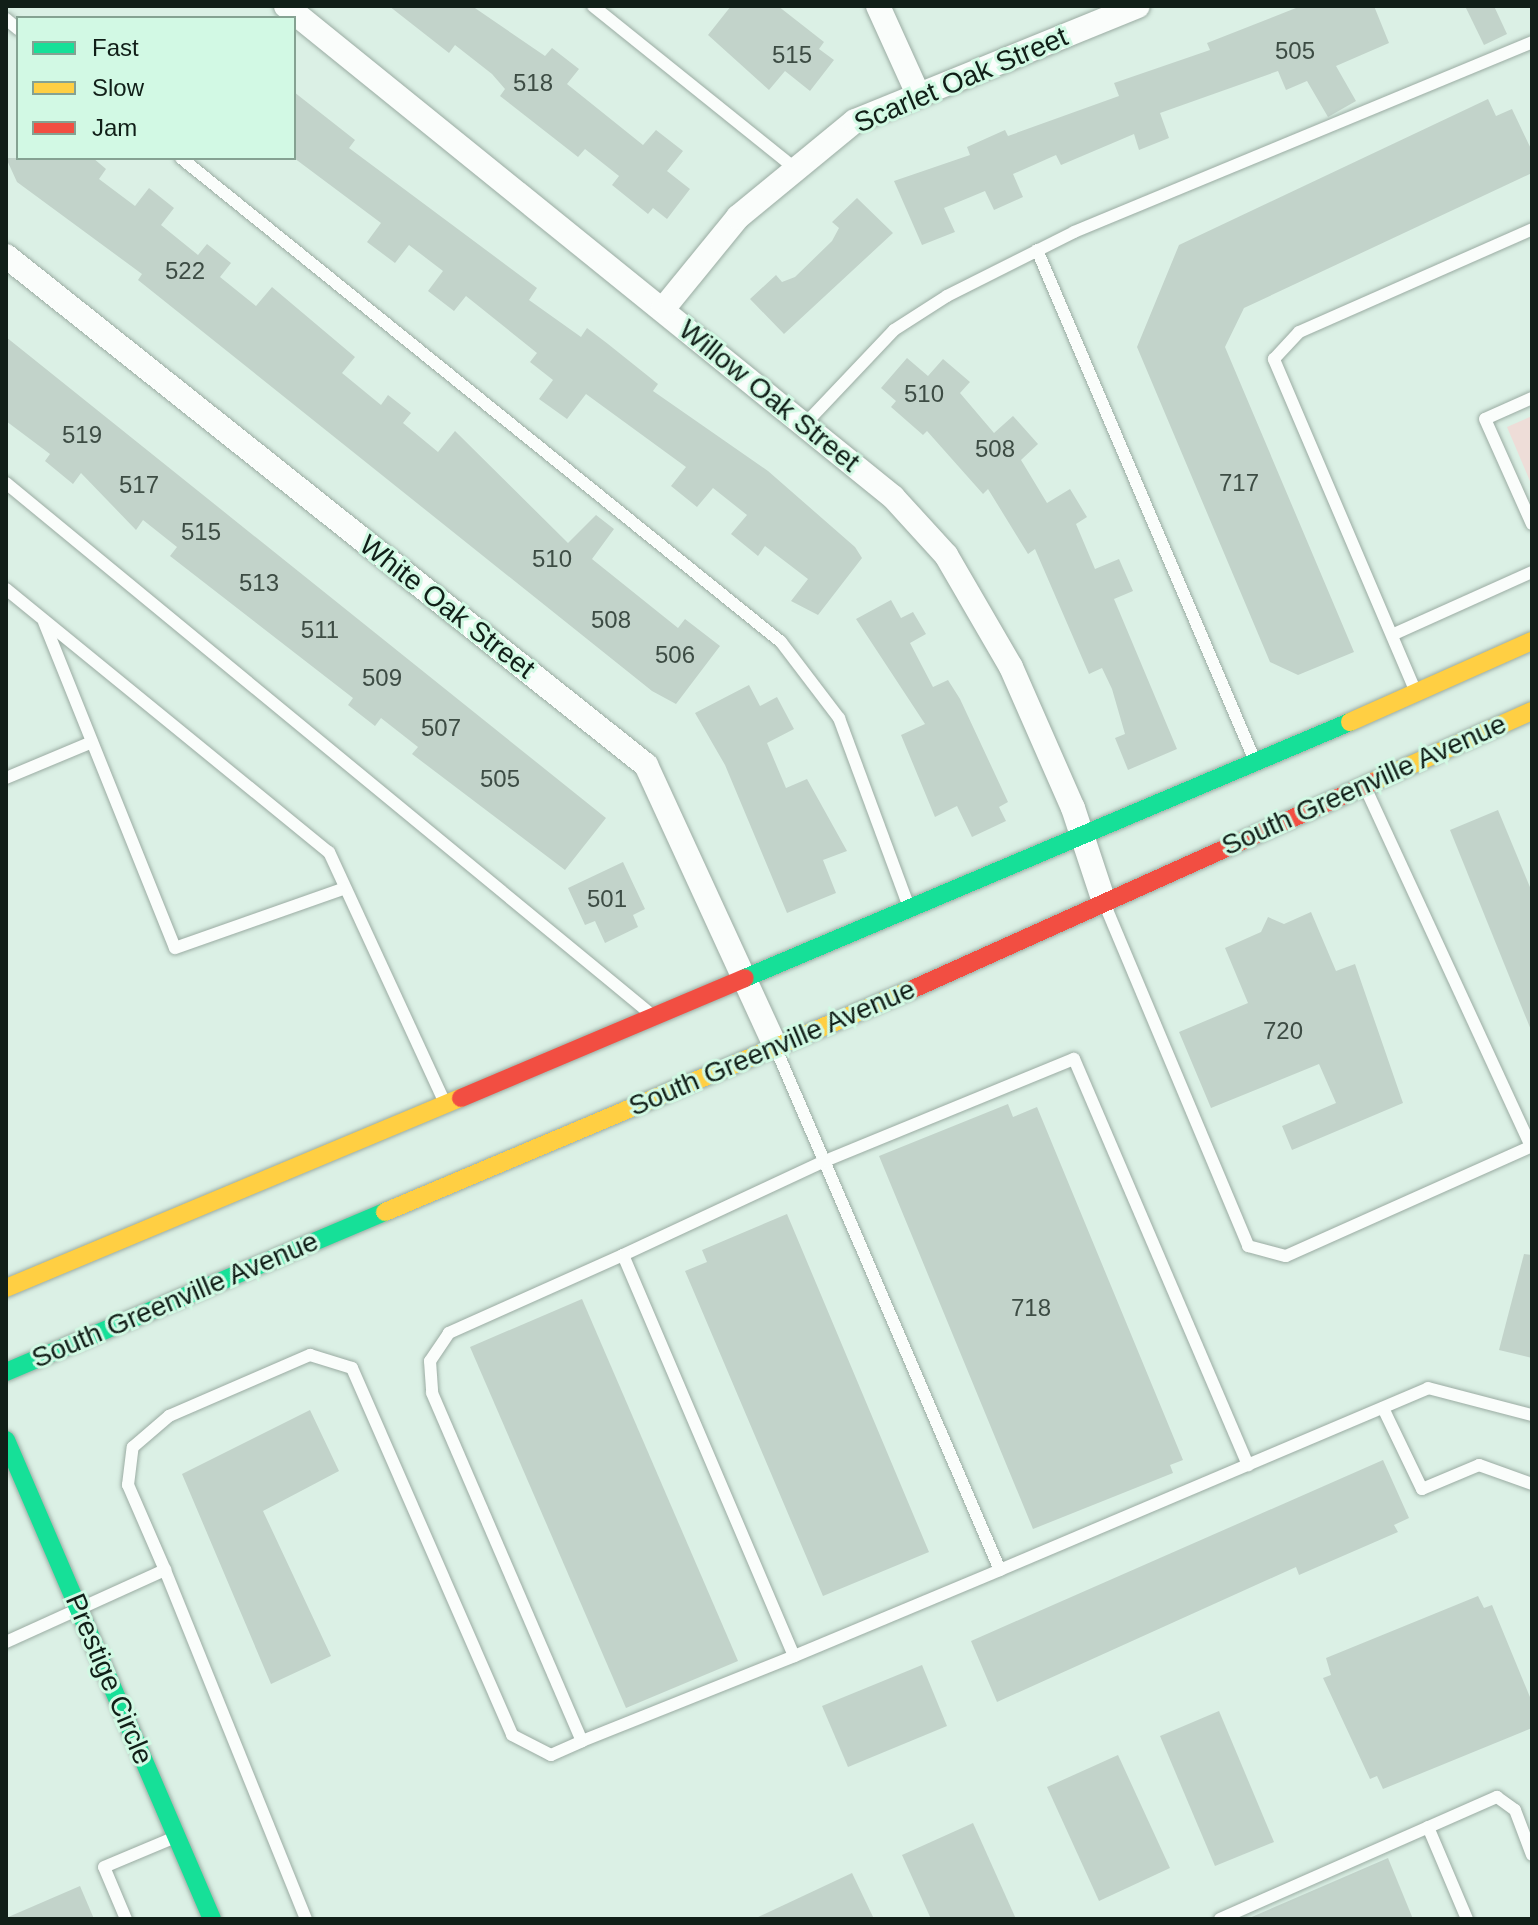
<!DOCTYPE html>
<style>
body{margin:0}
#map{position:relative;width:1538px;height:1925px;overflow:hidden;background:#dbf0e5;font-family:Arial,sans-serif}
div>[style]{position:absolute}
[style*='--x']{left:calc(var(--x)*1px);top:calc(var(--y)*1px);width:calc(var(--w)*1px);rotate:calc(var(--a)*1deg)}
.green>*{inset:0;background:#eeddd8}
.building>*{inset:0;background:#c2d3ca}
.roads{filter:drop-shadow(0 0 2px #9baca3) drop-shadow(0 0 2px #9baca3)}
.lane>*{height:12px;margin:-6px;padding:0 6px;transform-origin:6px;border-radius:6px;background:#fafdfb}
.street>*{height:24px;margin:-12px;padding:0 12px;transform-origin:12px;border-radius:12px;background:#fafdfb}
.fast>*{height:18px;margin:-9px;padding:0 9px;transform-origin:9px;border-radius:9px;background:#16e098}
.slow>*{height:18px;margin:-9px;padding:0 9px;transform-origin:9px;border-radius:9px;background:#ffcf43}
.jam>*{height:18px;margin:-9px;padding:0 9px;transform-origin:9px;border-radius:9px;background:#f24e42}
span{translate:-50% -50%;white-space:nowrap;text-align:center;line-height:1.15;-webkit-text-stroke:6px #d2f9e4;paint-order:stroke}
.number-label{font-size:24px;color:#3d4c44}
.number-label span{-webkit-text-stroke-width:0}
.street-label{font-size:28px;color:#111f18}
.frame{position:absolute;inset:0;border:8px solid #111f18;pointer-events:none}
.legend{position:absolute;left:16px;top:16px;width:280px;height:144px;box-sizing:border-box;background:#d2f9e4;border:2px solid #85a292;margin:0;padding:10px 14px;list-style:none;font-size:24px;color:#111f18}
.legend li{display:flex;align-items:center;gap:16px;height:40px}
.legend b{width:40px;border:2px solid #85a292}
</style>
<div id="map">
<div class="green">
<i style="clip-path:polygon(1532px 416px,1532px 486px,1507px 427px)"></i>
</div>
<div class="building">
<i style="clip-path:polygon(389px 6px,472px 6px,545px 56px,552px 48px,579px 69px,567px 84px,643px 145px,656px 130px,683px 151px,667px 171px,690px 189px,667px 219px,653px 208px,648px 214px,612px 185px,619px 176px,585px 149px,578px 157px,500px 96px,505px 89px,492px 74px,455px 45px,449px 53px)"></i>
<i style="clip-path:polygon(731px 6px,778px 6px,824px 42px,819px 49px,834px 60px,810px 91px,785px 71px,769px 90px,708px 35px)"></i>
<i style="clip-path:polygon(1301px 6px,1374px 6px,1389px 43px,1336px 66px,1356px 101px,1328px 117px,1307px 81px,1286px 90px,1278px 71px,1160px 113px,1169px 138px,1139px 150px,1134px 134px,1061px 165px,1056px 155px,1013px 174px,1023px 197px,994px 210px,985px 191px,944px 208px,955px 232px,922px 245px,894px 181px,970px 155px,967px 147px,1005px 130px,1008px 136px,1119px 96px,1114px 83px,1210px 50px,1207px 43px)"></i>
<i style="clip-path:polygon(1465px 6px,1494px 6px,1507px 34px,1484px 45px)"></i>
<i style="clip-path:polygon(294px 92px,355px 140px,349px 148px,537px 288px,529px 300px,581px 337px,587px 328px,608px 344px,658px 384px,653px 391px,768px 471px,855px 547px,862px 558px,818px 615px,791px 601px,808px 579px,765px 546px,758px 556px,731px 534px,747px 515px,713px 488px,697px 507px,671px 486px,686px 467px,586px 394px,567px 419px,539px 399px,553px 380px,530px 362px,537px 353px,466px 296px,454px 311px,428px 291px,443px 271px,409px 245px,395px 263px,367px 242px,381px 223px,294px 158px)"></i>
<i style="clip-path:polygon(1488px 99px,1496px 116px,1512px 109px,1532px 151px,1532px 173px,1244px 308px,1225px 347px,1354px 652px,1298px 675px,1270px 662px,1137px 347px,1179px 245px)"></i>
<i style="clip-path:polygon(6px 158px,93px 158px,106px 169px,99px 179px,135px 206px,149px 188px,174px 208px,161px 225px,198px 255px,207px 244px,231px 263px,220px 277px,256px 306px,272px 287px,355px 357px,342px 373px,381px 405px,388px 395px,411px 413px,403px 423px,438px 452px,455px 431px,568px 543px,596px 515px,614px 529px,592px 559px,678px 628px,685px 619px,720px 646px,676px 704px,652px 691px,138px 280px,142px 274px,17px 182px)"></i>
<i style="clip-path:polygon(857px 198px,893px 233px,784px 334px,750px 299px,776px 275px,782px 282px,795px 277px,832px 241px,839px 228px,832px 222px)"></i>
<i style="clip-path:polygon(6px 337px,606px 818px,565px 870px,412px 754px,418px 747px,381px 718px,375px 726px,348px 705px,353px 698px,170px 556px,177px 547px,143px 520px,136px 530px,81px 473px,73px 484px,45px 461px,50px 454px,6px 421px)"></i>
<i style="clip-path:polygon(907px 358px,928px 376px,943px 359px,970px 382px,960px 393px,994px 433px,1013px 416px,1038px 444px,1021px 460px,1047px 503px,1070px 489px,1087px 517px,1076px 524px,1095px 569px,1119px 559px,1133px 591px,1114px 599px,1177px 749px,1128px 770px,1115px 738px,1125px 734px,1112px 689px,1102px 668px,1089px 674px,1035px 549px,1028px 554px,988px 489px,983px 494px,927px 431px,923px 435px,891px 407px,896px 401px,881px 388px)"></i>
<i style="clip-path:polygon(891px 600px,901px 618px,913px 612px,926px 634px,910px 643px,933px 687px,948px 680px,960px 699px,1008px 802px,999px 807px,1006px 821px,972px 837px,957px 806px,935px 817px,901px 735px,925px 724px,856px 619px)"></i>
<i style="clip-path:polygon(749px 685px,760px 706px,777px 697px,794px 729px,767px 743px,786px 788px,807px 779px,847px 851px,823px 860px,836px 893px,787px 913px,725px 765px,695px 713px)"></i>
<i style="clip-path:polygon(1498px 810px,1532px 892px,1531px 1030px,1450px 830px)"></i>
<i style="clip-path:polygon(623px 862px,645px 909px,633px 915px,638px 927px,605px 943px,595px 921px,585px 925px,568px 888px)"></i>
<i style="clip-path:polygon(1311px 912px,1336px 971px,1355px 964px,1403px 1103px,1292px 1150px,1282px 1126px,1336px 1103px,1319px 1064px,1211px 1108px,1179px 1032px,1248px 1003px,1225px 948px,1261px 932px,1268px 917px,1284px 924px)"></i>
<i style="clip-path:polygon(1008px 1104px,1013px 1117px,1037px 1107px,1183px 1460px,1170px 1465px,1173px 1473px,1033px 1529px,879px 1156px)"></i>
<i style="clip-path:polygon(787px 1214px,929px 1552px,823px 1596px,685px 1271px,707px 1262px,702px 1250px)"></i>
<i style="clip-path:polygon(1524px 1254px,1532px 1255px,1532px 1358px,1499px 1350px)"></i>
<i style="clip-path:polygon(582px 1299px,738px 1661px,626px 1708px,470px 1347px)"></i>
<i style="clip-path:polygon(310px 1410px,339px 1471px,263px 1511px,331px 1656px,271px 1684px,182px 1474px)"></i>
<i style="clip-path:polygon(1383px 1460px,1409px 1518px,1394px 1525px,1398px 1532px,1299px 1575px,1296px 1567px,997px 1702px,971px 1641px)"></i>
<i style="clip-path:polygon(1478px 1596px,1484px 1608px,1492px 1605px,1532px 1702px,1532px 1728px,1383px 1789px,1377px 1776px,1370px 1779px,1323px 1678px,1331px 1675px,1326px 1658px)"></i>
<i style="clip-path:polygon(922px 1665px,947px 1726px,848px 1767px,822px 1706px)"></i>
<i style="clip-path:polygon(1219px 1711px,1274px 1842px,1215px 1866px,1160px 1736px)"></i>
<i style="clip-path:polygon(1118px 1755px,1170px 1868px,1099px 1901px,1047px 1787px)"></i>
<i style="clip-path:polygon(973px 1823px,1016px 1919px,931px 1919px,902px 1855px)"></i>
<i style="clip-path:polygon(1388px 1858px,1413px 1919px,1247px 1919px)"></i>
<i style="clip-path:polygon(852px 1873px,874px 1919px,754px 1919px)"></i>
<i style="clip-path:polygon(80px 1886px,94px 1919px,6px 1919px,6px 1918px)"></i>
</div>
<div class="roads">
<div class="lane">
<i style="--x:593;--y:6;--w:257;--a:38.8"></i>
<i style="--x:6;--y:19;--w:16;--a:40"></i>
<i style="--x:181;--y:158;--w:771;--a:38.89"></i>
<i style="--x:781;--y:642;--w:96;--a:52.7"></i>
<i style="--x:839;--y:718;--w:199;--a:69.7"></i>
<i style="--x:1037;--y:250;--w:556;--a:66.9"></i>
<i style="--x:1532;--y:398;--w:51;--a:155.9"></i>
<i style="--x:1485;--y:419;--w:115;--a:65.9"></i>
<i style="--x:804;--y:425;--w:131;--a:-46.5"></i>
<i style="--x:894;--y:330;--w:63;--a:-32.7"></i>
<i style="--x:947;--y:296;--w:142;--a:-26.7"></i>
<i style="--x:1074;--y:232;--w:496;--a:-22.5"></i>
<i style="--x:6;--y:483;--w:837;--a:39.47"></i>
<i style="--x:6;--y:589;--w:417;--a:39.2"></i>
<i style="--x:329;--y:852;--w:277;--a:65.2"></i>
<i style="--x:44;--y:622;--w:351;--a:68.1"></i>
<i style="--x:175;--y:948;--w:180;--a:-19.4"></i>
<i style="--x:1394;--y:634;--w:151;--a:-24.2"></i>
<i style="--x:1415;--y:690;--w:360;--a:-113.1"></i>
<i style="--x:1274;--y:359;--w:37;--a:-47"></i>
<i style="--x:1299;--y:332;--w:255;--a:-23.8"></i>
<i style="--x:6;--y:778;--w:93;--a:-22.7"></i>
<i style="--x:1365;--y:787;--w:396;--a:65.2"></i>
<i style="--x:1105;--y:905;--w:370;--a:67.2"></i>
<i style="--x:1248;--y:1246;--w:39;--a:15"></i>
<i style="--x:1286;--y:1256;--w:269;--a:-24.1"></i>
<i style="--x:776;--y:1049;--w:567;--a:66.74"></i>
<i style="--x:1000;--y:1570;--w:465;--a:-23"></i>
<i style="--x:1428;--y:1388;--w:107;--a:14.6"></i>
<i style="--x:623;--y:1255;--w:191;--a:155.9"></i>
<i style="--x:449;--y:1333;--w:34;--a:124"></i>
<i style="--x:430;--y:1361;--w:32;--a:86"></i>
<i style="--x:432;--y:1393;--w:379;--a:66.7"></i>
<i style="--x:582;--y:1741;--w:228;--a:-21.8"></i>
<i style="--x:1383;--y:1408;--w:90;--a:64.3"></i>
<i style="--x:1422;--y:1489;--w:62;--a:-22.8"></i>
<i style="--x:1479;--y:1465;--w:56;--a:19.7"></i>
<i style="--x:165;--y:1570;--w:93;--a:-113.5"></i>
<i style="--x:128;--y:1485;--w:38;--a:-83"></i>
<i style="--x:133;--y:1447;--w:48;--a:-40.7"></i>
<i style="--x:169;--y:1416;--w:154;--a:-23.4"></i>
<i style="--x:310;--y:1355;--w:44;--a:17.2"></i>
<i style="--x:352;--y:1368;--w:400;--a:66.4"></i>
<i style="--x:512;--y:1735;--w:44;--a:27.1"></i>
<i style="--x:551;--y:1755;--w:34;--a:-24"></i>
<i style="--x:1000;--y:1570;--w:223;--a:157.3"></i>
<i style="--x:794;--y:1656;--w:436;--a:-113.1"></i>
<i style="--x:623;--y:1255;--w:223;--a:-25"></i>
<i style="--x:825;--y:1161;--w:269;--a:-22.3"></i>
<i style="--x:1074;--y:1059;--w:442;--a:66.8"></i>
<i style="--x:6;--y:1642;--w:175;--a:-24.4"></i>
<i style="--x:165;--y:1570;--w:376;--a:68"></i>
<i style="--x:1428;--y:1827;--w:100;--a:67"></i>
<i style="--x:126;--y:1919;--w:56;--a:-112.9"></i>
<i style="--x:104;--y:1867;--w:75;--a:-22.8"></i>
<i style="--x:1220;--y:1919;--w:303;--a:-23.8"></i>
<i style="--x:1497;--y:1797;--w:22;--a:36"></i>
<i style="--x:1515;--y:1810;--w:48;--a:69.3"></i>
</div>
<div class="street">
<i style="--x:286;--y:6;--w:781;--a:38.97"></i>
<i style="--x:893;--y:497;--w:79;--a:47.6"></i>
<i style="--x:946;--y:555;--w:129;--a:59.9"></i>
<i style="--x:1011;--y:667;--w:154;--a:66.3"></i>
<i style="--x:1073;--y:808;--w:99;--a:71.7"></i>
<i style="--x:878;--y:6;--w:94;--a:65.6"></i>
<i style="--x:6;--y:256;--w:818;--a:38.5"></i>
<i style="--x:646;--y:765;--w:309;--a:65.3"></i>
<i style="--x:663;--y:309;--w:119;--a:-50.8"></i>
<i style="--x:738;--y:217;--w:151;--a:-39.4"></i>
<i style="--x:855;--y:121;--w:305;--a:-22.1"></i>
</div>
<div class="fast">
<i style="--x:745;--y:978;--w:657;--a:-22.94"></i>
<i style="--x:6;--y:1372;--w:411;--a:-22.9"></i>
<i style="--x:6;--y:1440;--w:521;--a:66.73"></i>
</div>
<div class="slow">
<i style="--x:1350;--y:722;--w:199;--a:-24"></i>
<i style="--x:1373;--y:782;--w:174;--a:-24.1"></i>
<i style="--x:385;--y:1212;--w:573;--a:-22.9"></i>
<i style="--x:6;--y:1288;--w:493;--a:-22.7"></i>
</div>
<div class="jam">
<i style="--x:913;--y:989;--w:504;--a:-24.23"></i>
<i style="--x:461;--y:1098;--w:308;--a:-22.9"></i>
</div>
</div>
<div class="number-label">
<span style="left:1295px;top:51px">505</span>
<span style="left:792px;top:55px">515</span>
<span style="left:533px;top:83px">518</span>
<span style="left:185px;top:271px">522</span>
<span style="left:924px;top:394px">510</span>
<span style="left:82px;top:435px">519</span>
<span style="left:995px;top:449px">508</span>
<span style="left:1239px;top:483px">717</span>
<span style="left:139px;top:485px">517</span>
<span style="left:201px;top:532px">515</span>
<span style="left:552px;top:559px">510</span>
<span style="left:259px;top:583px">513</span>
<span style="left:611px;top:620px">508</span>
<span style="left:320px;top:630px">511</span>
<span style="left:675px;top:655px">506</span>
<span style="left:382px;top:678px">509</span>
<span style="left:441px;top:728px">507</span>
<span style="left:500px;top:779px">505</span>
<span style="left:607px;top:899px">501</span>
<span style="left:1283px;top:1031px">720</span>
<span style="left:1031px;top:1308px">718</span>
</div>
<div class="street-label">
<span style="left:961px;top:80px;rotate:-23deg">Scarlet Oak Street</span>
<span style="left:769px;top:396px;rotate:39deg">Willow Oak Street</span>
<span style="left:447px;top:607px;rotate:38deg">White Oak Street</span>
<span style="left:1364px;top:785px;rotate:-24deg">South Greenville Avenue</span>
<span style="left:772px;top:1048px;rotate:-23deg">South Greenville Avenue</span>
<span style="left:175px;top:1300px;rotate:-23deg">South Greenville Avenue</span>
<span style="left:109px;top:1679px;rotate:67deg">Prestige Circle</span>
</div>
<div class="frame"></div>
<ul class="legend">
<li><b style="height:10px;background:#16e098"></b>Fast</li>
<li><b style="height:10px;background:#ffcf43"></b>Slow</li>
<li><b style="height:10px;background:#f24e42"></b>Jam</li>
</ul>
</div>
